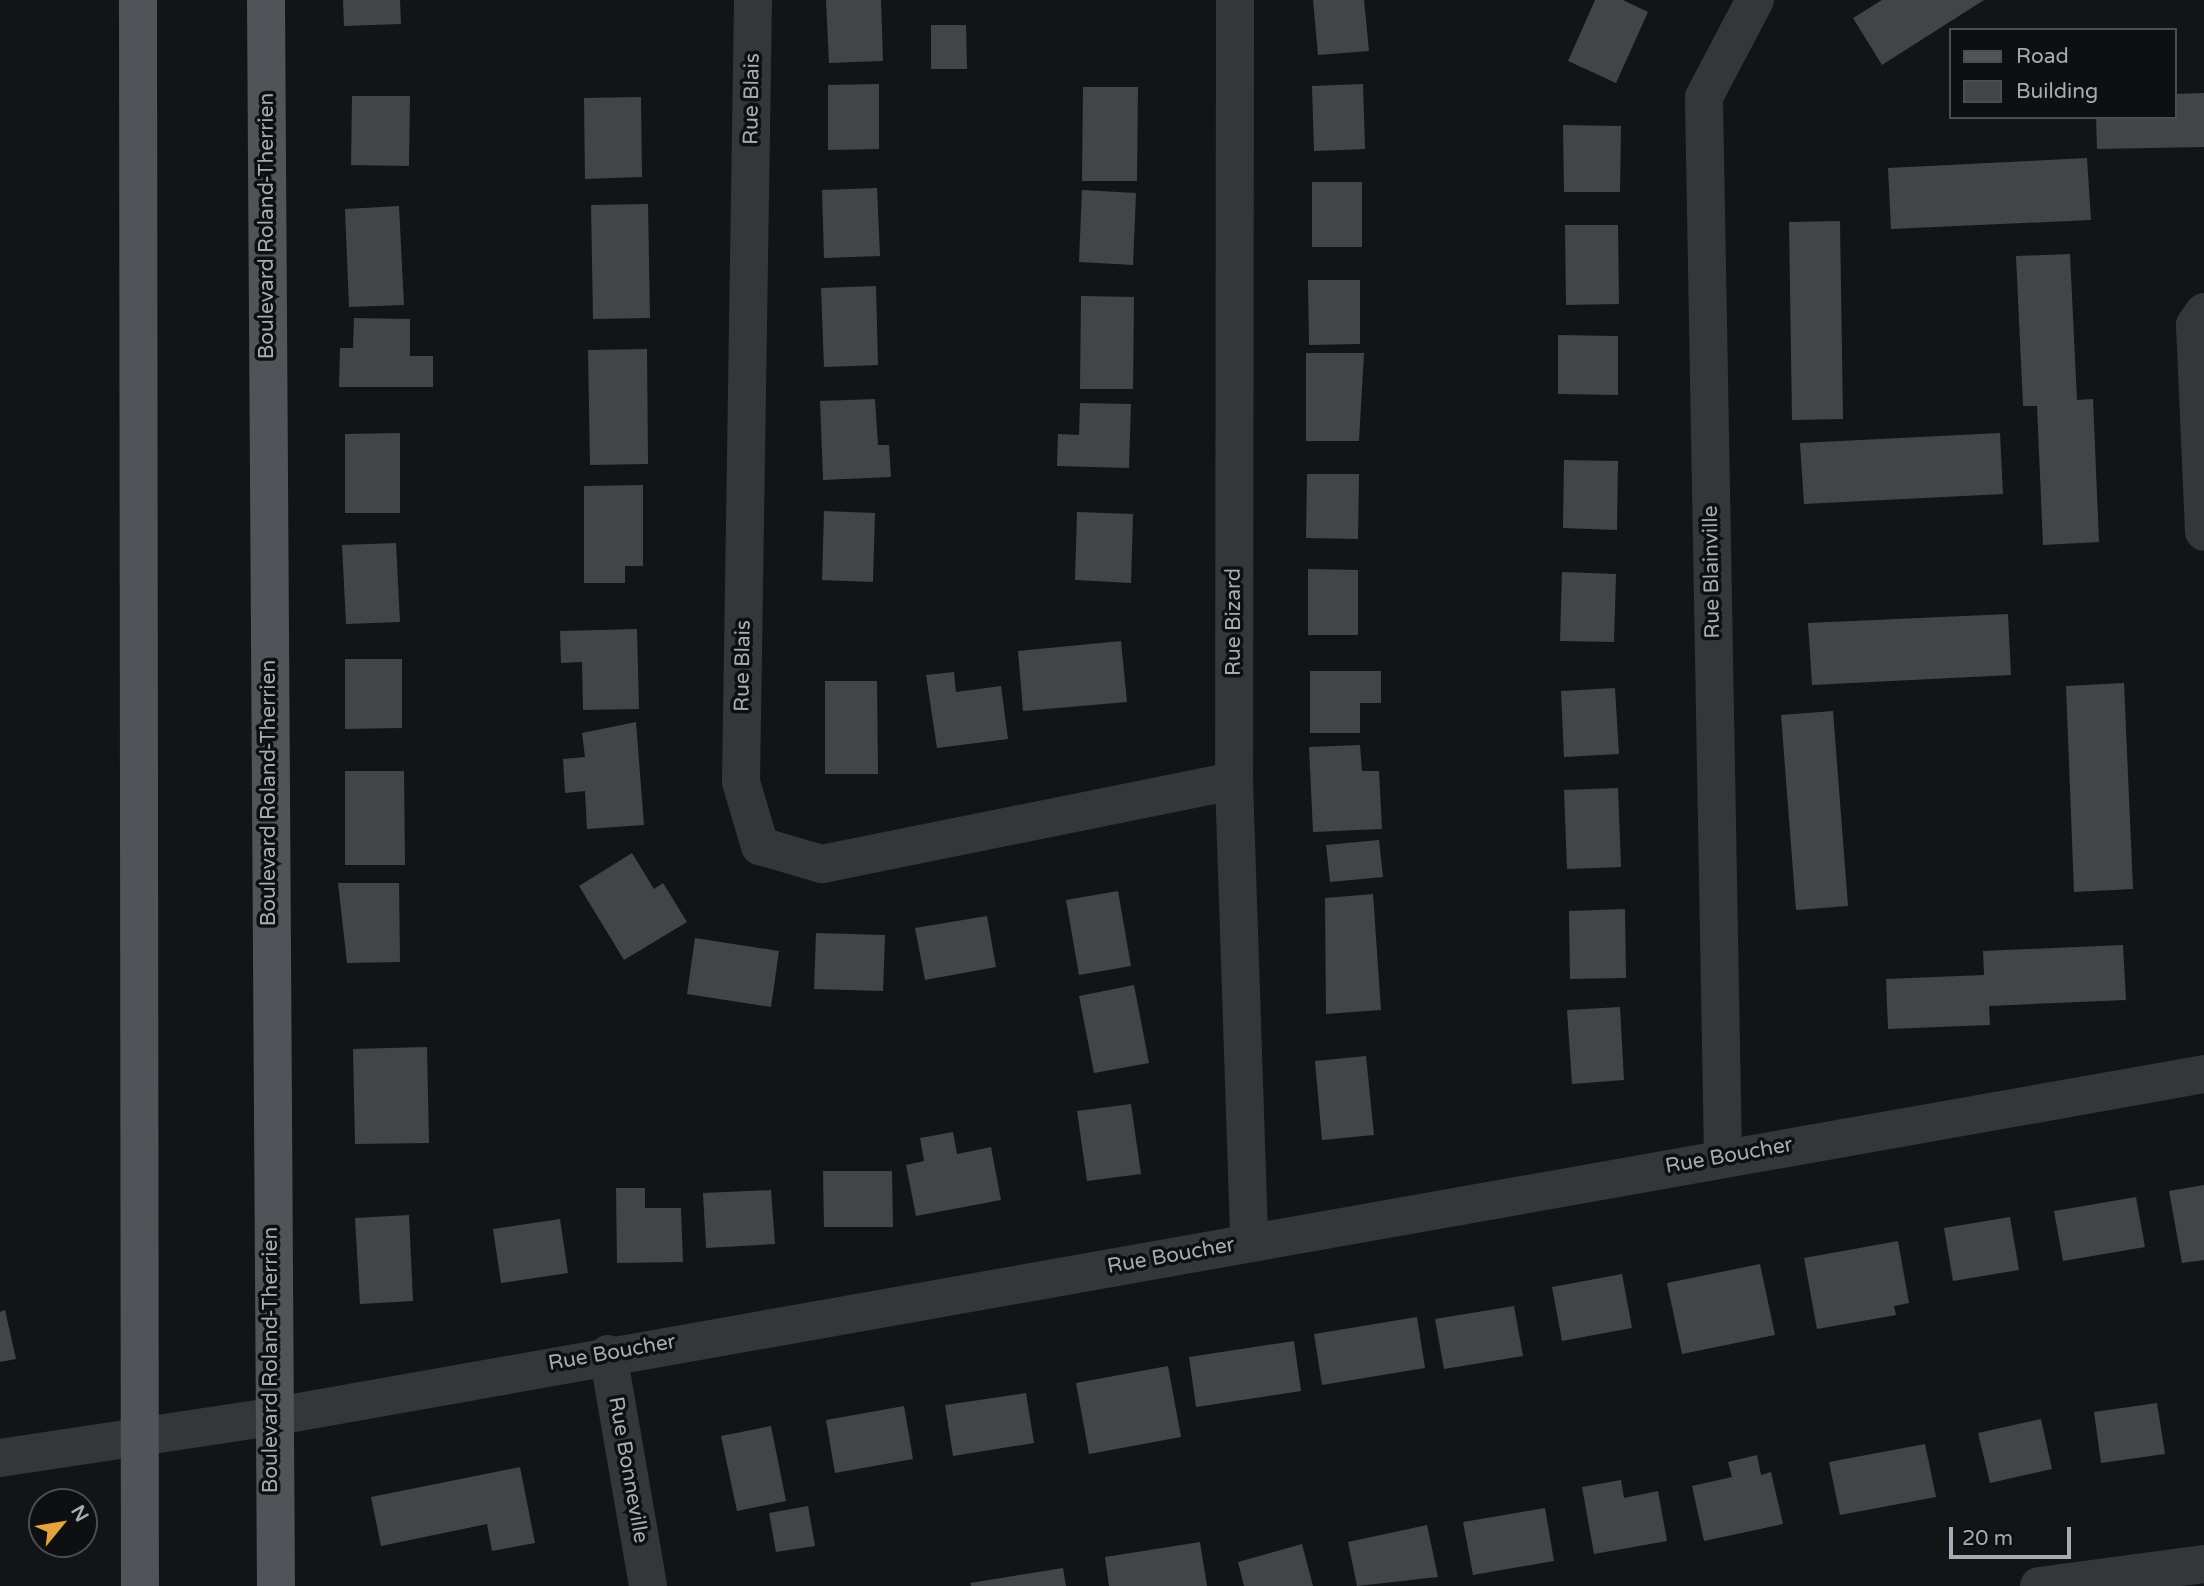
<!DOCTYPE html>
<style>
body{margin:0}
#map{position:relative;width:2204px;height:1586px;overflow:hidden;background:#131415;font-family:"Varela Round",sans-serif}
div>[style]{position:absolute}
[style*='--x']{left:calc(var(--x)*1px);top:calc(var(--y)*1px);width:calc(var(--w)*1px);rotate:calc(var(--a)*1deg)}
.building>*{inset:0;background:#434448}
.minor>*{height:38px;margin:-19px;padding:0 19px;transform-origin:19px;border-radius:19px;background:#35363a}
.major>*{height:38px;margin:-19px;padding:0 19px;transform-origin:19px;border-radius:19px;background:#515358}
span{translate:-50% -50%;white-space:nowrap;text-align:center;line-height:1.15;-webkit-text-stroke:7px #0e0f10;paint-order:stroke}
.street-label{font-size:21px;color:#a6abb4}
.legend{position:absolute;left:1949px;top:28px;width:228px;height:91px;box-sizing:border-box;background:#0e0f10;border:2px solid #4b4d52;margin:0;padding:9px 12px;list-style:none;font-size:21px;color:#a6abb4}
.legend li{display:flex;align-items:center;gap:14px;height:35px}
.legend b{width:35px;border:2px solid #4b4d52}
.north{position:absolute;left:28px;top:1488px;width:70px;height:70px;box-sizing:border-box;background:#0e0f10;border:2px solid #4b4d52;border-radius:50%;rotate:60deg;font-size:19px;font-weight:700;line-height:28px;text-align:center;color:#a6abb4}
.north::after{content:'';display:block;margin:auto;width:24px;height:32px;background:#e3a33e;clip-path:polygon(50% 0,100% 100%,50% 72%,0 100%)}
.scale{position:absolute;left:1949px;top:1527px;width:122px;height:32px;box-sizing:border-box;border:4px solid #a6abb4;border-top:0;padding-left:9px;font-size:21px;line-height:24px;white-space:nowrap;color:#a6abb4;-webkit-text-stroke:5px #0e0f10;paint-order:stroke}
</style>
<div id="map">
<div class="building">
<i style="clip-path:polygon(343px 0,400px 0,401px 24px,344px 26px)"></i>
<i style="clip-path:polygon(826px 0,881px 0,883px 61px,829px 63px)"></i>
<i style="clip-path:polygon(1313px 0,1364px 0,1369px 51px,1318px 55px)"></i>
<i style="clip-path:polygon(1595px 0,1623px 0,1648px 12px,1616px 83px,1568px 61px)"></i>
<i style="clip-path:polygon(1882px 0,1984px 0,1882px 65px,1853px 18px)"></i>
<i style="clip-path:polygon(931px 25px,966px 25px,967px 69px,931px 69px)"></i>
<i style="clip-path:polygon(879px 84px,879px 149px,828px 150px,828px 85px)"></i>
<i style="clip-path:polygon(1363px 84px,1365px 149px,1314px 151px,1312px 86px)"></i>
<i style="clip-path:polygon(1083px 87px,1138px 87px,1137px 181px,1082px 181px)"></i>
<i style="clip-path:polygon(2204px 93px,2204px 147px,2097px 149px,2096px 117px,2174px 117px,2174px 94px)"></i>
<i style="clip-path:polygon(352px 96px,410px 96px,409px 166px,351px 165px)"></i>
<i style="clip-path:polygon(641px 97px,642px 177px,585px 179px,584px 98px)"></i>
<i style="clip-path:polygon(1563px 125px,1621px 126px,1620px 192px,1564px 192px)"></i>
<i style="clip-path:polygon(2087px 158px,2091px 220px,1891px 229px,1888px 168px)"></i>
<i style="clip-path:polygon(1312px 182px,1362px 182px,1362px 247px,1312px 247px)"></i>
<i style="clip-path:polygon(877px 188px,880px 256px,824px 258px,822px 190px)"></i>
<i style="clip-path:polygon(1082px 190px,1136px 193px,1133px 265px,1079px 262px)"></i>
<i style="clip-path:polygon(648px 204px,650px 318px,593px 319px,591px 205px)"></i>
<i style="clip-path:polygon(399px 206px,404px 305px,349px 307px,345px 209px)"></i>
<i style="clip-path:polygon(1840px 221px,1843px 419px,1792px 420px,1789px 222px)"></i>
<i style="clip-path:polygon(1565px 225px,1618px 225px,1619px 304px,1566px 305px)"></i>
<i style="clip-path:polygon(2070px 254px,2077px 400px,2093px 399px,2099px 542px,2043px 545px,2037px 406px,2023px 406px,2016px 256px)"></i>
<i style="clip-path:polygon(1308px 280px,1360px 280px,1360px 344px,1309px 345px)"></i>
<i style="clip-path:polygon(876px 286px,878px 365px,824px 367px,821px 288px)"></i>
<i style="clip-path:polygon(1081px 296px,1134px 297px,1133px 389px,1080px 389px)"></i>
<i style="clip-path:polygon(354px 318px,410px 319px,410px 356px,433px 356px,433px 387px,339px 387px,340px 348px,353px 348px)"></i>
<i style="clip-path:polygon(1558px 335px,1618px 336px,1618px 395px,1558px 394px)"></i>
<i style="clip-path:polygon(647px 349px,648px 464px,590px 465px,588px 350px)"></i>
<i style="clip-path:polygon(1306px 353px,1364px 353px,1359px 441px,1306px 441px)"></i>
<i style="clip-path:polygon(875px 399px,878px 445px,889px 445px,891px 477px,823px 480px,820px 401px)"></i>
<i style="clip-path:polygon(1080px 403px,1131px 404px,1129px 468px,1057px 466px,1058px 434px,1079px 435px)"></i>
<i style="clip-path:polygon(400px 433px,400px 513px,345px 513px,345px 434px)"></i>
<i style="clip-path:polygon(2000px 433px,2003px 494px,1804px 504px,1800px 443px)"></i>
<i style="clip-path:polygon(1564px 460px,1618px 461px,1617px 530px,1563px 528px)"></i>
<i style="clip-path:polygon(1307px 474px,1359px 474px,1358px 539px,1306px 538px)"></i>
<i style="clip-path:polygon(643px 485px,643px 566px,625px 566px,625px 583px,584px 583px,584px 486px)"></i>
<i style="clip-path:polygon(824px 511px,875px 513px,873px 582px,822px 580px)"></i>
<i style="clip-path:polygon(1077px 512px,1133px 514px,1131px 583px,1075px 580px)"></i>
<i style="clip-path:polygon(396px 543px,400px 622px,346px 624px,342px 545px)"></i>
<i style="clip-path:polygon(1308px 569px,1358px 570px,1358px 635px,1308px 635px)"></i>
<i style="clip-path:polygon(1562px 572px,1616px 574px,1614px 642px,1560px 641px)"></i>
<i style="clip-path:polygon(2008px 614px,2011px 675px,1812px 685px,1808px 623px)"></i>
<i style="clip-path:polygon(637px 629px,639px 709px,583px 710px,582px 662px,561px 663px,560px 631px)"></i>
<i style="clip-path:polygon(1121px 641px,1127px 702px,1023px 711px,1018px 651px)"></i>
<i style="clip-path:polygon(345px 659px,402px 659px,402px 728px,345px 729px)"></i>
<i style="clip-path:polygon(1310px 671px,1381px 671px,1381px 703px,1360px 703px,1360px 733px,1310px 733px)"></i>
<i style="clip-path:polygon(954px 672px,956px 692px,1001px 686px,1008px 739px,937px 748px,926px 675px)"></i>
<i style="clip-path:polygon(825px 681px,877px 681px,878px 774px,825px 774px)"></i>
<i style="clip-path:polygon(2124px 683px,2133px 889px,2074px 892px,2066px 686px)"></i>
<i style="clip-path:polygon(1615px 688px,1619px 754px,1564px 757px,1561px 691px)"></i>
<i style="clip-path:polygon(1833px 711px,1848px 906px,1796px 910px,1781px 715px)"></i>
<i style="clip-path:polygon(636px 722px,644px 825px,587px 829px,585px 791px,565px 793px,563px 759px,585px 757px,582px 733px)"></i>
<i style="clip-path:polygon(1360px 745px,1362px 771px,1379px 771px,1382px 829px,1313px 832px,1309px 747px)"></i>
<i style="clip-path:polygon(345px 771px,404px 771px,405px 865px,345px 865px)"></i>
<i style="clip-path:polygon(1618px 788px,1621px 867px,1567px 869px,1564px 790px)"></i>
<i style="clip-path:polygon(1379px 840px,1383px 877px,1330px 882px,1326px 845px)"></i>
<i style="clip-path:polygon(632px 853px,654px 889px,663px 883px,687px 922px,624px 960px,579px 886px)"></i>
<i style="clip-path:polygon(338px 883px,399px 883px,400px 962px,347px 963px)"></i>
<i style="clip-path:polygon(1118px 891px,1131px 966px,1079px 975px,1066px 900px)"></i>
<i style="clip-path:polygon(1373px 894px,1381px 1010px,1326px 1014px,1325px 898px)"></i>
<i style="clip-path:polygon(1625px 909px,1626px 978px,1570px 979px,1569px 911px)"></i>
<i style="clip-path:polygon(987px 916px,996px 967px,925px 980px,915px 928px)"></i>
<i style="clip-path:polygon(816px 933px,885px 935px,883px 991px,814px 989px)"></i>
<i style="clip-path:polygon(695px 938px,779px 951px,771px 1007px,687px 994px)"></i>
<i style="clip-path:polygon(2123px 945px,2126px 1000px,1989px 1006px,1990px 1025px,1888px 1029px,1886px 979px,1984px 975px,1983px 951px)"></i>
<i style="clip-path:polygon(1134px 985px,1149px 1063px,1094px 1073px,1079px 996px)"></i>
<i style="clip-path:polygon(1620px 1007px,1624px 1080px,1572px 1084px,1567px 1010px)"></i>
<i style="clip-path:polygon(427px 1047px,429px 1143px,355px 1144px,353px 1049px)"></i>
<i style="clip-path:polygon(1366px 1056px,1374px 1135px,1322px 1140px,1315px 1061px)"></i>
<i style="clip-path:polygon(1131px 1104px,1141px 1174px,1087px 1181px,1077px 1111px)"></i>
<i style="clip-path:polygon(953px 1132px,957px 1154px,991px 1147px,1001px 1200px,916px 1216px,906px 1165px,924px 1161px,920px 1138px)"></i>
<i style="clip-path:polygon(823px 1171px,892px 1171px,893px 1227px,824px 1227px)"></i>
<i style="clip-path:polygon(2204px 1185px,2204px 1260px,2182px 1263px,2169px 1191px)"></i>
<i style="clip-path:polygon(616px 1188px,645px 1188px,645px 1208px,681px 1208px,683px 1262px,617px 1263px)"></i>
<i style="clip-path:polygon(771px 1190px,775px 1244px,706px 1248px,703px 1193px)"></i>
<i style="clip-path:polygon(2136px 1197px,2145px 1247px,2063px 1261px,2054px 1211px)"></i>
<i style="clip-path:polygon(409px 1215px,413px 1301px,360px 1304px,355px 1218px)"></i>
<i style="clip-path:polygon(2010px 1217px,2019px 1270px,1953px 1281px,1944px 1228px)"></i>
<i style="clip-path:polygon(560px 1219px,568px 1273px,501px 1283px,493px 1229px)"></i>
<i style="clip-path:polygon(1898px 1241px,1909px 1303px,1894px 1306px,1896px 1315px,1817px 1329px,1804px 1258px)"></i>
<i style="clip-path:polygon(1760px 1264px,1775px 1335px,1682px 1354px,1667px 1283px)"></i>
<i style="clip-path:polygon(1622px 1274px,1632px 1328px,1562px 1341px,1552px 1287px)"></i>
<i style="clip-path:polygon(1514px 1306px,1523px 1356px,1444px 1369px,1435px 1319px)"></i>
<i style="clip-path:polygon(5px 1310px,16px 1359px,0 1362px,0 1312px)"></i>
<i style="clip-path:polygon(1417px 1317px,1425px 1368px,1322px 1385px,1314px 1334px)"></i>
<i style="clip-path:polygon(1294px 1341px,1301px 1391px,1196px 1407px,1189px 1357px)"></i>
<i style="clip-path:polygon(1168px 1366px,1181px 1437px,1089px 1454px,1076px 1383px)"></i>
<i style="clip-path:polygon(1026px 1393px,1034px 1443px,953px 1456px,945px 1405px)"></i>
<i style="clip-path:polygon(2157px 1403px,2165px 1454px,2101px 1463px,2094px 1412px)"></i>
<i style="clip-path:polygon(904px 1406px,913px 1459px,835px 1473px,826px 1420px)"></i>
<i style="clip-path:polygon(2041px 1419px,2052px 1469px,1990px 1483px,1978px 1433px)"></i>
<i style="clip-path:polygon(771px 1426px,786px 1501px,737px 1511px,721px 1436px)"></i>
<i style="clip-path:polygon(1925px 1444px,1936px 1497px,1840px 1515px,1829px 1462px)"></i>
<i style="clip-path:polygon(1757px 1455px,1761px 1475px,1771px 1472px,1783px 1524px,1704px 1541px,1692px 1486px,1732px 1477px,1728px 1462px)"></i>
<i style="clip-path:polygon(520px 1467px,535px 1543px,492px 1551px,487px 1524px,381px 1546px,371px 1497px)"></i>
<i style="clip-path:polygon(1621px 1480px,1624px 1498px,1658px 1491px,1667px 1541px,1594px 1554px,1582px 1487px)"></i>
<i style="clip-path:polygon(808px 1506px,815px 1546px,776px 1552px,769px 1513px)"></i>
<i style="clip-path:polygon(1545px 1508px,1554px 1561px,1473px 1575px,1463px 1522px)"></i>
<i style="clip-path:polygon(1427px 1525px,1438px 1577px,1357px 1586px,1348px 1542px)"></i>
<i style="clip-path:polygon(1200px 1542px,1207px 1586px,1109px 1586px,1105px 1557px)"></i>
<i style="clip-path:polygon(1302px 1544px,1313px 1586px,1244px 1586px,1238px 1562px)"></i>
<i style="clip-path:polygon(1063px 1568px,1066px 1586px,971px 1586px,970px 1583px)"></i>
</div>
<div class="minor">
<i style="--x:753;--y:0;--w:782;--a:90.88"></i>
<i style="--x:741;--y:782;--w:67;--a:73.5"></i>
<i style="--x:760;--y:846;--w:65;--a:16.2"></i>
<i style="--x:822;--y:864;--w:420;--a:-11.4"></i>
<i style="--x:1235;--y:0;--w:781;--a:90.07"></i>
<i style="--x:1234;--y:781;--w:462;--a:88.1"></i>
<i style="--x:2204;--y:312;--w:16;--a:125"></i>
<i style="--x:2195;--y:325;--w:207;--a:87.5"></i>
<i style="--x:1723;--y:1157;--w:1060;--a:-91.03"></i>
<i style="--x:1704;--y:97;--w:110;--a:-62.3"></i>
<i style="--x:608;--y:1354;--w:235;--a:80.2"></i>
<i style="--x:0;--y:1458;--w:274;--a:-8.6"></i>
<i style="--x:271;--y:1417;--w:1963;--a:-10.06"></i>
<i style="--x:2039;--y:1586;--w:166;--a:-7.6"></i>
</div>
<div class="major">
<i style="--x:138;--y:0;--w:1586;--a:89.93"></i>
<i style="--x:266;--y:0;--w:1586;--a:89.64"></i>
</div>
<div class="street-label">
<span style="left:752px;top:99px;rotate:-89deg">Rue Blais</span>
<span style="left:267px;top:226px;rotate:-90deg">Boulevard Roland-Therrien</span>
<span style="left:1712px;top:572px;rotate:-91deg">Rue Blainville</span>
<span style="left:1234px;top:622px;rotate:-90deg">Rue Bizard</span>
<span style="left:743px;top:666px;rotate:-89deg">Rue Blais</span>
<span style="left:269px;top:793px;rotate:-90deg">Boulevard Roland-Therrien</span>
<span style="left:1729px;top:1156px;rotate:-10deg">Rue Boucher</span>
<span style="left:1171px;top:1256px;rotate:-10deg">Rue Boucher</span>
<span style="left:612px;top:1353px;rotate:-10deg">Rue Boucher</span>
<span style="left:271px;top:1360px;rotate:-90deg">Boulevard Roland-Therrien</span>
<span style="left:628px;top:1470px;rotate:80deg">Rue Bonneville</span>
</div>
<ul class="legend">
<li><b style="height:9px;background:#515358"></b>Road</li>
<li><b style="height:19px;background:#434448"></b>Building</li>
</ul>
<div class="north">N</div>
<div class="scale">20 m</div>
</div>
